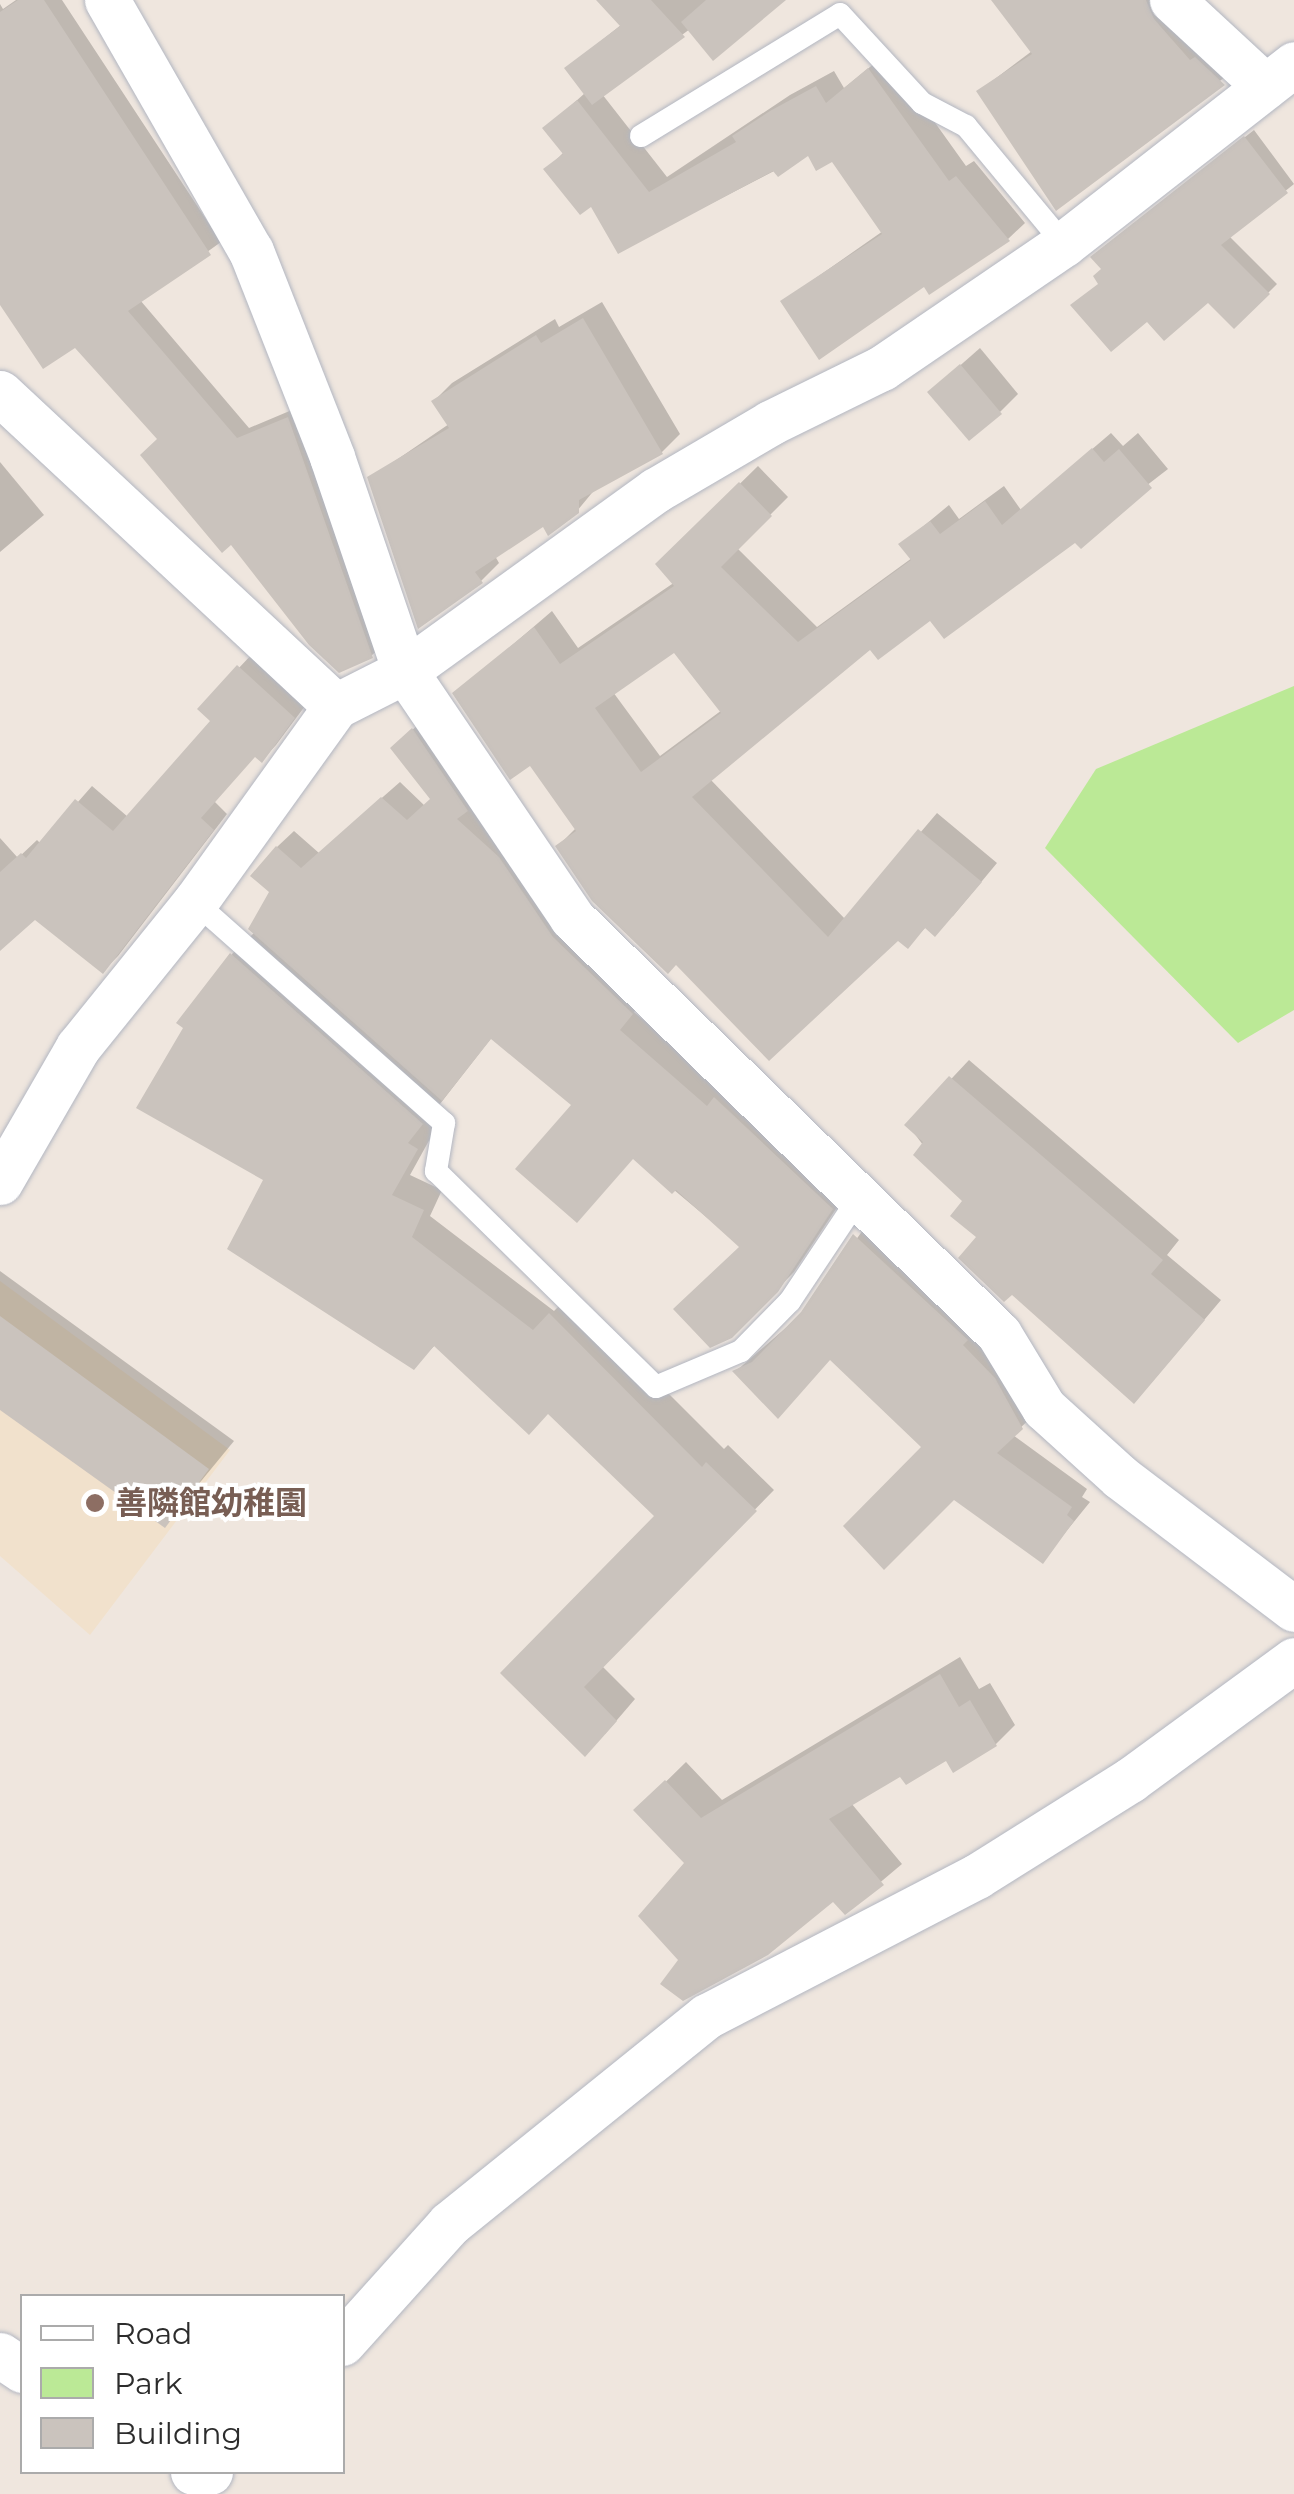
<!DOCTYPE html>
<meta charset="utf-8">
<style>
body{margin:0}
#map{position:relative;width:1294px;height:2494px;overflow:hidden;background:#efe6de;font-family:Montserrat,"Noto Sans JP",sans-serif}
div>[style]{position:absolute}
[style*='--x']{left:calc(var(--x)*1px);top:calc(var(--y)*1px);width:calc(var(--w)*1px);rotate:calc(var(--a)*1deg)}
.education>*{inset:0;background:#f1e1cc}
.green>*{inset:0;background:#bbe996}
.shadow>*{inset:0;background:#0003}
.building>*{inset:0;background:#cac3bd}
.roads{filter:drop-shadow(0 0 2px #b2b6c1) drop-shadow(0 0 2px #b2b6c1)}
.lane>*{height:22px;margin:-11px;padding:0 11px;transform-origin:11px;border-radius:11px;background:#fff}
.street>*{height:45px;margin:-22.5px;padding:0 22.5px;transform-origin:22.5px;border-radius:22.5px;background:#fff}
.dots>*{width:28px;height:28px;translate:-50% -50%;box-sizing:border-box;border:5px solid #fff;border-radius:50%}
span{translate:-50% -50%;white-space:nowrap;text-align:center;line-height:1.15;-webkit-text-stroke:8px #fff;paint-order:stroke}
.education-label{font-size:32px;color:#785e54;font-weight:700}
.left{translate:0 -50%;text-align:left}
.legend{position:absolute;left:20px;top:2294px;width:325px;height:180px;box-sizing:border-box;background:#fff;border:2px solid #ababab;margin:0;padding:12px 18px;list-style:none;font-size:30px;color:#2c2c2c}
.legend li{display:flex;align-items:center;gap:20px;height:50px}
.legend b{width:50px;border:2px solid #ababab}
</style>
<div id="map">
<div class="education">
<i style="clip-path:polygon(0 1281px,230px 1450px,90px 1635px,0 1556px)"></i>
</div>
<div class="green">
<i style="clip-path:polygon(1294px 686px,1294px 1010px,1238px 1043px,1045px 848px,1096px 769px)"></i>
</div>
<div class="shadow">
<i style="clip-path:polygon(16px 0,62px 0,221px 242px,140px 300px,249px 428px,299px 407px,383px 645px,371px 656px,160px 439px,0 239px,0 4px,3px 9px)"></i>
<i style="clip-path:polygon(632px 0,782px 0,690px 29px,602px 94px,667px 177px,790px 95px,834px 71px,844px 88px,886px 54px,966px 166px,974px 161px,1025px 223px,1008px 239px,925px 284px,783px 301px,883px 231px,832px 159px,809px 153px,619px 251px,592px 203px,547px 169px,564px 152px,546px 128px,585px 93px,567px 68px,621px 25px)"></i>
<i style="clip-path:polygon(994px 0,1168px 0,1238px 67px,1056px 207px,979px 91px,1032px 51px)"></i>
<i style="clip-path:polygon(1254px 130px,1294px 184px,1229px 236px,1277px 284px,1235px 326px,1208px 299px,1147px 318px,1101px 283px,1102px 249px)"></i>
<i style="clip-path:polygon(602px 302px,680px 434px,662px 452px,596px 488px,577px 511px,544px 524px,495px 556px,499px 563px,481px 581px,370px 478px,449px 424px,434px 401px,452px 383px,555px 319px,559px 327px)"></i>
<i style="clip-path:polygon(980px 348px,1018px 394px,1000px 412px,930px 392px)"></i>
<i style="clip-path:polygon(evenodd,1111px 433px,1123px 446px,1138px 433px,1168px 469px,1076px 540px,871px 646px,710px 779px,846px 920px,937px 813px,997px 863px,953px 916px,926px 927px,907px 946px,898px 937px,770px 1057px,558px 846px,577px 827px,530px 762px,455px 694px,552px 611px,578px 648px,675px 582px,658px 564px,758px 466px,788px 497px,737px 548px,817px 627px,912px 558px,902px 544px,949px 505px,959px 519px,1004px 486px,1021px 510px,1111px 433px,674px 650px,722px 710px,660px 756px,613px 692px,674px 650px)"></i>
<i style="clip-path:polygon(0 462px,44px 515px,0 552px)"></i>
<i style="clip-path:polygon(254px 652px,308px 702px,276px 745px,262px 760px,256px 754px,214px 801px,227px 814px,118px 956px,103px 971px,35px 916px,0 947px,0 838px,18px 858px,37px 840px,41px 844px,92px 786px,128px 817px,214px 720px,201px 708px)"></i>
<i style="clip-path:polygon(430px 714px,648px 996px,634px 1012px,848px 1191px,794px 1272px,731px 1336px,742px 1247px,492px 1037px,426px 1122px,436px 1128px,410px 1175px,442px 1190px,430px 1216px,554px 1311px,570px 1295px,724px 1449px,728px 1445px,774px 1490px,602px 1666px,635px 1699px,605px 1734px,504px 1673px,657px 1516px,549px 1411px,436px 1344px,414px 1367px,266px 1179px,232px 954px,255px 932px,272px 891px,277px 847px,294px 831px,319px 853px,400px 782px,425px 806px,433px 799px,410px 732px)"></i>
<i style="clip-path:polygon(969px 1060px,1179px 1240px,1167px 1255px,1221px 1300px,1151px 1383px,979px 1237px,965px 1201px,908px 1125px)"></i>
<i style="clip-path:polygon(871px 1219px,1039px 1410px,1013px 1435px,1087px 1489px,1082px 1497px,1090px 1502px,1043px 1560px,831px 1357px,736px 1371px,803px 1313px)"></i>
<i style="clip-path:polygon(0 1271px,234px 1441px,165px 1525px,0 1407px)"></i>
<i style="clip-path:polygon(960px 1657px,979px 1689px,990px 1683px,1015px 1725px,996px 1744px,901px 1773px,851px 1803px,902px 1864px,845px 1912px,834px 1898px,681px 1960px,688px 1863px,637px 1810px,686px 1762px,722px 1800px)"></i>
</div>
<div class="building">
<i style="clip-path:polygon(18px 0,44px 0,211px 255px,128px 311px,237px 438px,288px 417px,373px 658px,339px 673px,309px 645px,231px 545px,222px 553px,140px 455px,157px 439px,75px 348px,43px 369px,0 305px,0 12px)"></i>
<i style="clip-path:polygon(596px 0,651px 0,685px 37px,592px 105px,564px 68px,620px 26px)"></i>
<i style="clip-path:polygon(706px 0,786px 0,713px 61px,681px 22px)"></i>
<i style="clip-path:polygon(991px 0,1146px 0,1154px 19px,1190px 60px,1195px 57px,1225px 85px,1056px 211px,976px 91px,1032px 54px)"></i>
<i style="clip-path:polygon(868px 68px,949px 181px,956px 176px,1010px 241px,929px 295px,924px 287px,819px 360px,780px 301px,882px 234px,832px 162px,816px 171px,808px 156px,778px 177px,773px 171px,618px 254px,591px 207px,580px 215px,543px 169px,563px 154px,542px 128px,577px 100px,649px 192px,736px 142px,732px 136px,770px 111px,816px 86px,826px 103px)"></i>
<i style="clip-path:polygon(1244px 136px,1288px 193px,1221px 245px,1270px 294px,1234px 329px,1208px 303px,1164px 341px,1147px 322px,1111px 352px,1070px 305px,1098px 284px,1093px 276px,1101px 269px,1090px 257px)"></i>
<i style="clip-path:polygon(583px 318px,663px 454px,579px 500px,579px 513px,548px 536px,543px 527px,475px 572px,483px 583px,418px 629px,367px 477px,449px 428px,431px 401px,536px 335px,541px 343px)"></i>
<i style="clip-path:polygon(960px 364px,1002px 414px,969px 441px,927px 392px)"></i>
<i style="clip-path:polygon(evenodd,1092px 448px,1104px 462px,1119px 449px,1152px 488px,1081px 549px,1075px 543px,944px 639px,930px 621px,878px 660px,870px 650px,692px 797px,828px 937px,918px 829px,982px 882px,935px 937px,925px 928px,908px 949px,898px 941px,769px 1061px,676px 965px,668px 974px,592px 901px,555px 846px,576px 831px,530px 766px,510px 780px,452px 693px,534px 627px,560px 664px,674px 586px,655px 564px,739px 482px,772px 516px,721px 567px,798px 642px,911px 560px,898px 544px,930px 521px,940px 534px,985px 501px,1002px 525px,1092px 448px,674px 653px,721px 713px,641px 772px,595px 708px,674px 653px)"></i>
<i style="clip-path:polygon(237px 665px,295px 718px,262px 763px,255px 757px,201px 818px,214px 830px,103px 974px,35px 920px,0 951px,0 872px,21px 853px,26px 858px,75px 799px,113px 831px,210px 721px,197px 709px)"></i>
<i style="clip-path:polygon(412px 728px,468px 811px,457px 819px,499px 857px,553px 937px,633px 1014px,620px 1030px,707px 1106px,714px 1097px,833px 1209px,778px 1292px,732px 1338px,710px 1348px,673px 1309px,739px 1247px,676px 1190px,672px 1194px,633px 1159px,577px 1223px,515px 1169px,571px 1105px,491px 1039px,442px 1101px,248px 929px,269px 892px,250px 876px,276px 846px,301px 868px,381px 797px,407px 820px,430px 799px,390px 748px)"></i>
<i style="clip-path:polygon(230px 953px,423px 1124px,408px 1143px,418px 1149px,392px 1195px,424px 1210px,412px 1237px,533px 1330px,549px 1313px,702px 1467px,706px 1462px,757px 1511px,584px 1687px,617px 1721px,585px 1757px,500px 1673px,654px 1516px,548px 1414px,529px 1435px,434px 1346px,414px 1370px,227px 1249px,263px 1180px,136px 1108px,183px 1028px,176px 1023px)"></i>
<i style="clip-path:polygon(949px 1076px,1163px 1260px,1151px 1274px,1205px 1320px,1134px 1404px,1012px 1295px,1004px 1302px,958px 1258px,976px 1237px,950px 1216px,962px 1201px,913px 1155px,923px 1142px,904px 1125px)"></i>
<i style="clip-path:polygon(853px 1234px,968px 1340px,963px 1345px,995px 1378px,1023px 1429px,997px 1453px,1072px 1507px,1067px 1515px,1074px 1521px,1043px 1564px,954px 1500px,884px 1570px,843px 1526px,921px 1447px,830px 1360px,778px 1419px,732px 1371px,752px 1362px,801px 1312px)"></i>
<i style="clip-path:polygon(0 1316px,209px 1469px,165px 1528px,0 1410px)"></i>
<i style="clip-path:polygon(940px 1674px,959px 1707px,970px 1700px,997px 1746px,953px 1773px,946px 1761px,906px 1785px,900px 1777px,829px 1819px,884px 1885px,845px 1915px,833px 1902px,768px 1955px,683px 2001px,660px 1984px,678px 1960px,638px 1916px,684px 1863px,633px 1810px,665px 1780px,701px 1818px)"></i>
</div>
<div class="roads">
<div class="lane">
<i style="--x:641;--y:136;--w:233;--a:-31.5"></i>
<i style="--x:840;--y:14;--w:121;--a:47.3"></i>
<i style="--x:922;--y:103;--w:50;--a:27.6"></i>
<i style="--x:966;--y:126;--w:153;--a:50.3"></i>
<i style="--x:195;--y:902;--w:333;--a:41.6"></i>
<i style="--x:444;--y:1123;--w:49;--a:99.5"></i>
<i style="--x:436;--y:1171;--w:308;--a:44.5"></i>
<i style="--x:656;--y:1387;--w:92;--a:-23"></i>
<i style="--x:741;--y:1351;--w:70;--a:-45.6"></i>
<i style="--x:790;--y:1301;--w:123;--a:-56.3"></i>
</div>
<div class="street">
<i style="--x:107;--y:0;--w:289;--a:60.2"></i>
<i style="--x:251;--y:251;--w:221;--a:68.5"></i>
<i style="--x:332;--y:457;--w:226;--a:71.2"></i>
<i style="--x:405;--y:671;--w:298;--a:55.9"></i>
<i style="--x:572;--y:918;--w:596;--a:44.25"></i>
<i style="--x:999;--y:1334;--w:87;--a:58.7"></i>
<i style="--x:1044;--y:1408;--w:103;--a:42.2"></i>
<i style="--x:1120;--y:1477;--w:218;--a:37.2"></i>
<i style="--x:1172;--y:0;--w:127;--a:42.8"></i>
<i style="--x:0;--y:393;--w:459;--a:43"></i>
<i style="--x:0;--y:1182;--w:156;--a:-60"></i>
<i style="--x:78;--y:1047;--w:186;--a:-51.1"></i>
<i style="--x:195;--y:902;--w:241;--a:-54.3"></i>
<i style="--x:336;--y:706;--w:77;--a:-26.9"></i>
<i style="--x:405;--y:671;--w:309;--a:-35.8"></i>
<i style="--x:656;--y:490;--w:132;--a:-30.4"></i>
<i style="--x:770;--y:423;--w:125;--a:-26.2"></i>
<i style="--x:882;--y:368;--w:220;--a:-34.3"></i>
<i style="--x:1064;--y:244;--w:292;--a:-38"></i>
<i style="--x:342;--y:2343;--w:160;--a:-48"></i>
<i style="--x:449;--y:2224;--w:331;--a:-38.9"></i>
<i style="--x:707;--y:2016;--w:304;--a:-27.4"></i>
<i style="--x:977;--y:1876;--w:181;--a:-32.1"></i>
<i style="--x:1130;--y:1780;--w:203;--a:-36.2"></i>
<i style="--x:0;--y:2355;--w:27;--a:34"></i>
<i style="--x:193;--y:2472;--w:17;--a:0"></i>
</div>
</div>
<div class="dots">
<i style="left:95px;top:1503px;background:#8d6e63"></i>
</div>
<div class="education-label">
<span class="left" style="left:115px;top:1503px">善隣館幼稚園</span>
</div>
<ul class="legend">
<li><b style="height:12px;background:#fff"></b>Road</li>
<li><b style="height:28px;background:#bbe996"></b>Park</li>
<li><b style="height:28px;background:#cac3bd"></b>Building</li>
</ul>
</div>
